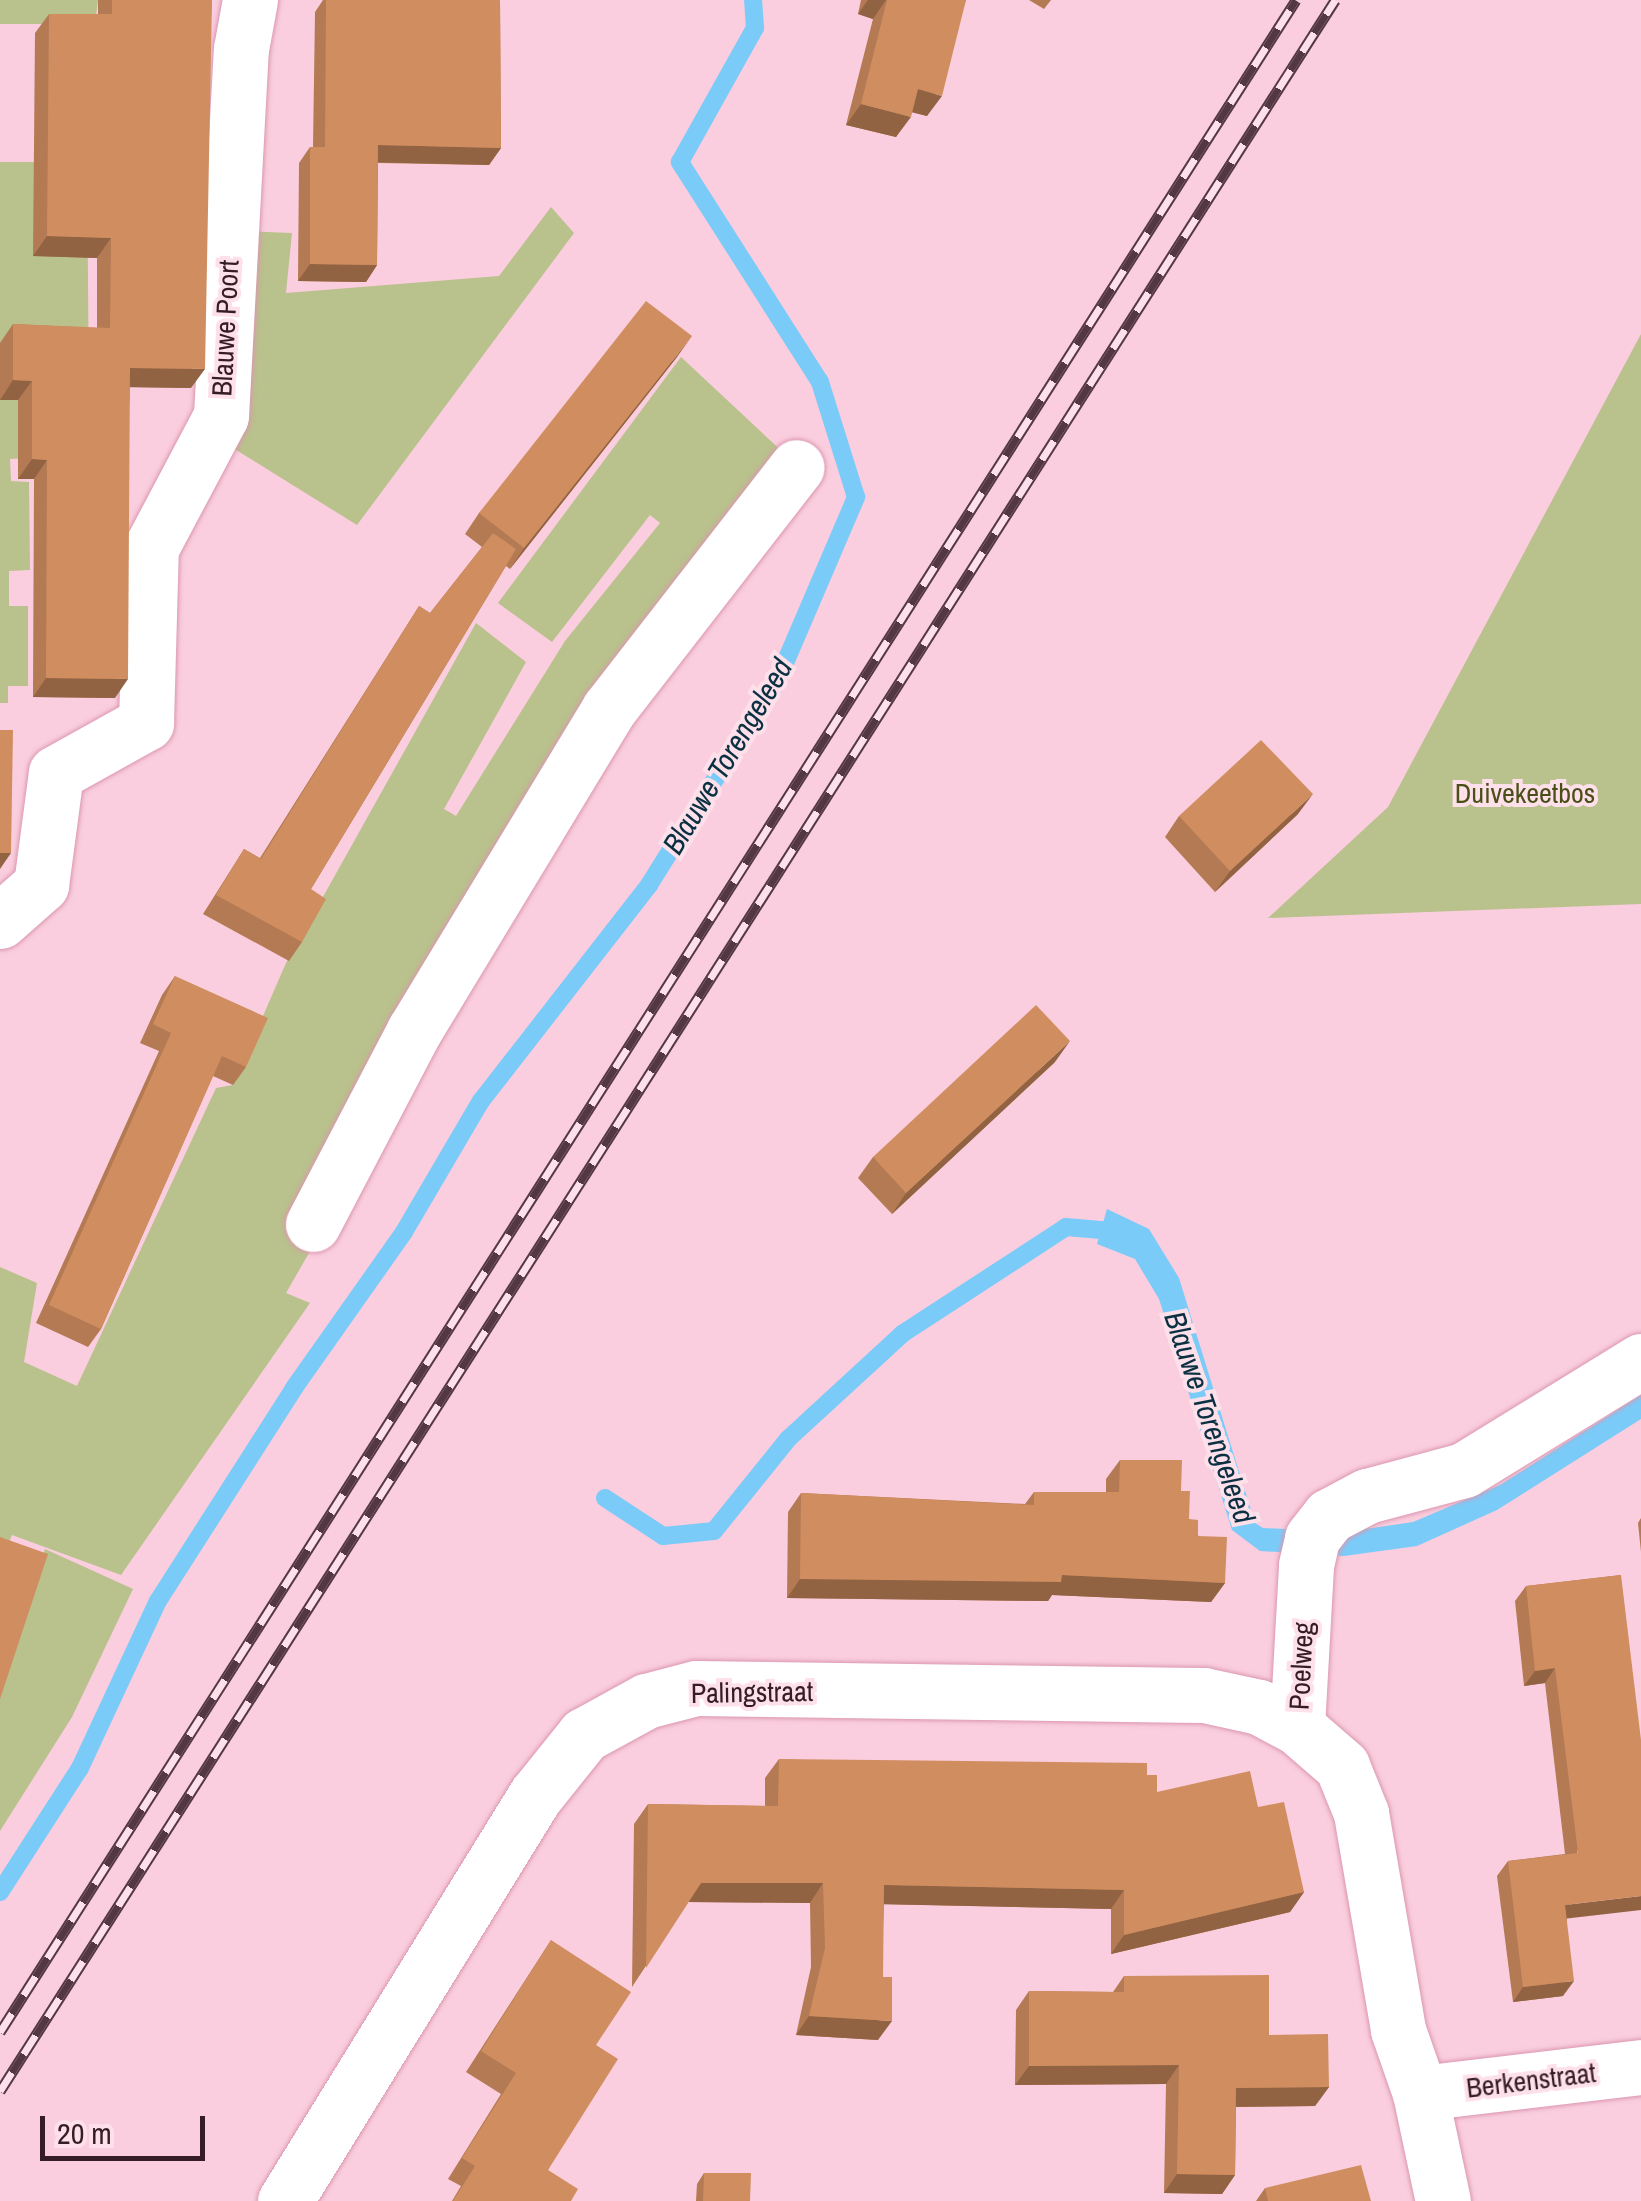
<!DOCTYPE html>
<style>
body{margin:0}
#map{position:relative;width:1641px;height:2201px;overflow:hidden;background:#facede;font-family:"Archivo Narrow",sans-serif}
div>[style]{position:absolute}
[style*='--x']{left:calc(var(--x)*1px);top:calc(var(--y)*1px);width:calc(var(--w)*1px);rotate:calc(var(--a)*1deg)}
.green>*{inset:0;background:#b9c18c}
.water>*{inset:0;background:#7bcbf8}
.stream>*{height:18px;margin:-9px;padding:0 9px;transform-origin:9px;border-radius:9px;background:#7bcbf8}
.roads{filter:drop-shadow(0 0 2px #db97b1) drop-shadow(0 0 2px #db97b1)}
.minor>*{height:55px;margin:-27.5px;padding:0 27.5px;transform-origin:27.5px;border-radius:27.5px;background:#fff}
.rail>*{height:11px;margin-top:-5.5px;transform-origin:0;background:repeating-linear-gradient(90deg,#fee0ea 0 22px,#533742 0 44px);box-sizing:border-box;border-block:2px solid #533742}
.wall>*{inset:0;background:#b37a53}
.shaded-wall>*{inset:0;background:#926343}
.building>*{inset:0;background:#d08e60}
span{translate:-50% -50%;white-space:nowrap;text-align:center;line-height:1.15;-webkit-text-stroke:8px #fee0ea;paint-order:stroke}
.street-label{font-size:28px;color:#361c26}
.park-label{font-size:28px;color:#494f16}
.water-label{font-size:30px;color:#0b3042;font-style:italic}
.scale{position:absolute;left:40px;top:2116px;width:165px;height:45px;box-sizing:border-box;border:5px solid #361c26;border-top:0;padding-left:12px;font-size:30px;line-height:35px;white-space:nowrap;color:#361c26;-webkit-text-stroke:8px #fee0ea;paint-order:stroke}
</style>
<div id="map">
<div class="green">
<i style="clip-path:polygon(0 0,98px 0,95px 24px,0 24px)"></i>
<i style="clip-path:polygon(0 162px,87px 162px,89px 402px,30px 458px,10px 459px,11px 481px,29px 482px,30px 570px,9px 571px,9px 606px,28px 606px,28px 686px,8px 686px,8px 703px,0 703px)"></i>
<i style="clip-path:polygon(551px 207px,574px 233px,357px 525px,228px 445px,242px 231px,292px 233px,286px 293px,499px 276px)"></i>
<i style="clip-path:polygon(1641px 334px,1641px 904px,1268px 918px,1388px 807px)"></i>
<i style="clip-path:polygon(681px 357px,802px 470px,618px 715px,286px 1293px,310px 1303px,121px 1575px,12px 1535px,0 1563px,0 1267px,37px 1283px,24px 1362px,77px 1386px,216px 1088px,233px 1085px,286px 963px,476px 623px,526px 662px,444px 809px,456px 816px,565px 641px,660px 523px,650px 515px,552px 642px,498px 603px)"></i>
<i style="clip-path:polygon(45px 1549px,133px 1589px,72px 1717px,0 1831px,0 1684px)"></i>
</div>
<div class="water">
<i style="clip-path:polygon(1107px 1209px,1149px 1229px,1179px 1278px,1255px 1523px,1263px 1528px,1345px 1532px,1413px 1522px,1500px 1485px,1641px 1395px,1641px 1419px,1497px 1510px,1417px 1546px,1344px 1556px,1260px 1551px,1232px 1530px,1159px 1299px,1135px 1259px,1097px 1244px)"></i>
</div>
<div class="stream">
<i style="--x:605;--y:1498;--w:69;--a:33.2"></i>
<i style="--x:663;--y:1536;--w:51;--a:-5.6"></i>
<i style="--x:714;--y:1531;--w:118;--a:-51.2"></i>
<i style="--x:788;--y:1439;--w:155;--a:-42.6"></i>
<i style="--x:902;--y:1334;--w:196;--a:-33.1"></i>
<i style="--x:1066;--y:1227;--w:58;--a:4.9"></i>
<i style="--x:0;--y:1892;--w:148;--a:-57.2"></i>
<i style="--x:80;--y:1768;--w:184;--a:-65"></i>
<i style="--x:158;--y:1601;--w:253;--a:-57.4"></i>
<i style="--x:294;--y:1388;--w:191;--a:-54.8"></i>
<i style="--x:404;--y:1232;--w:152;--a:-59.6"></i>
<i style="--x:481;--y:1101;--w:274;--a:-52.1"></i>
<i style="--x:649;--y:885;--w:245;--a:-58"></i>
<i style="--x:779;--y:677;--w:196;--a:-66.8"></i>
<i style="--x:856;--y:497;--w:121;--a:-107.4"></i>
<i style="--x:820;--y:382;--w:261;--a:-122.5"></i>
<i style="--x:680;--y:162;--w:154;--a:-60.8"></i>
<i style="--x:755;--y:28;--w:28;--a:-94"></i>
</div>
<div class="roads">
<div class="minor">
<i style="--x:0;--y:921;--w:55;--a:-41.3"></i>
<i style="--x:41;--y:885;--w:113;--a:-82.4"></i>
<i style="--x:56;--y:773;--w:103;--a:-29.1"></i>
<i style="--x:146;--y:723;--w:175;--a:-88.4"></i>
<i style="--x:151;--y:548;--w:149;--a:-62.1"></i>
<i style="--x:221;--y:416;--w:368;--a:-86.9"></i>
<i style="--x:241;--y:49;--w:50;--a:-79.6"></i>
<i style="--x:313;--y:1224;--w:218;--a:-62.4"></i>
<i style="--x:414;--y:1031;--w:376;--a:-58.8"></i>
<i style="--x:609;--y:709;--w:306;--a:-52.2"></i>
<i style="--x:1297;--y:1727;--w:162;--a:-86.8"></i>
<i style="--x:1306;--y:1565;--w:28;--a:-77"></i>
<i style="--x:1312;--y:1538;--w:28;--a:-52"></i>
<i style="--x:1329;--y:1516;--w:43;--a:-27.8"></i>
<i style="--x:1367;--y:1496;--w:100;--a:-15"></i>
<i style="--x:1464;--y:1470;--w:208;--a:-31.6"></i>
<i style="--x:1420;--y:2093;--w:223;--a:-6.7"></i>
<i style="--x:285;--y:2201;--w:477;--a:-58.3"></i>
<i style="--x:536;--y:1795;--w:77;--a:-51.3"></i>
<i style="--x:584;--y:1735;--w:71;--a:-28.7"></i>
<i style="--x:646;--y:1701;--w:52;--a:-14.6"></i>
<i style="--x:696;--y:1688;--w:508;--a:0.79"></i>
<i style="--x:1204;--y:1695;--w:56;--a:12.3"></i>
<i style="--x:1259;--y:1707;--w:43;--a:27.8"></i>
<i style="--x:1297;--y:1727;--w:60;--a:40.9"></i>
<i style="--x:1342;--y:1766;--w:51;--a:68"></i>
<i style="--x:1361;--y:1813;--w:220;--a:80.3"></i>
<i style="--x:1398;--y:2030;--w:67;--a:70.8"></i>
<i style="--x:1420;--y:2093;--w:110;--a:78"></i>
</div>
</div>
<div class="rail">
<i style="--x:0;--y:2032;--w:2410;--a:-57.47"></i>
<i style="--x:0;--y:2091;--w:2481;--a:-57.44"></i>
</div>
<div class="wall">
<i style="clip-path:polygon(98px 0,212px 0,191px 388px,130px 387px,115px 698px,33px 697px,34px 479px,18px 479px,18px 400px,0 400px,0 343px,13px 324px,97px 328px,97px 258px,33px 256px,35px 33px,49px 14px,98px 14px)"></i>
<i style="clip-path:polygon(323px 0,500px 0,501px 148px,489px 165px,378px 163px,377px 265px,366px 282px,298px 281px,299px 163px,310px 147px,313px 147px,315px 12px)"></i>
<i style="clip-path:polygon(861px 0,966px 0,927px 116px,912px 112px,896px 137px,846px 125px,873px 19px,858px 14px)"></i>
<i style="clip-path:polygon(1029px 0,1051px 0,1044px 9px)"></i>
<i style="clip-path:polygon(677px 357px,510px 569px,506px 566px,311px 889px,302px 942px,289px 961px,203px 914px,244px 849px,260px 858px,419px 606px,430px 613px,482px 547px,465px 534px,479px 513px)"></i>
<i style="clip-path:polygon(1298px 814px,1215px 892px,1165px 837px,1179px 816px)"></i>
<i style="clip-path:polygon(175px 976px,246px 1067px,233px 1085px,213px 1076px,101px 1329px,88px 1347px,36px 1323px,159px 1051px,140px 1043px,162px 995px)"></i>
<i style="clip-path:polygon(1055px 1062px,892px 1214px,858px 1178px,873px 1157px)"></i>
<i style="clip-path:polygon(1120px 1460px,1181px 1491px,1189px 1519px,1225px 1583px,1211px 1602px,1052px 1595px,1048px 1601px,787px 1598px,788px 1512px,801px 1493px,1025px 1504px,1034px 1492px,1106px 1492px,1106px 1479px)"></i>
<i style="clip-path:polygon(1641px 1518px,1641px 1552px,1638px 1523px)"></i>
<i style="clip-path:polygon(1621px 1575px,1567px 1919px,1563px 1996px,1513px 2002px,1497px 1876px,1508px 1861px,1565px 1854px,1545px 1683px,1524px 1686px,1515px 1601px,1526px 1586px)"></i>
<i style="clip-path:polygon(779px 1759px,1147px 1775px,1157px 1792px,1258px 1807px,1304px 1892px,1290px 1912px,1111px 1954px,1111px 1909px,884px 1904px,878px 2040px,796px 2035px,811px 1967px,810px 1903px,688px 1902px,632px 1987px,634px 1824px,648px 1804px,765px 1806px,765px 1778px)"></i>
<i style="clip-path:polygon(551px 1940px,596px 2045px,548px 2170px,571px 2201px,452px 2201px,461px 2186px,448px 2179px,501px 2094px,466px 2072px)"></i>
<i style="clip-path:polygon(1124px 1976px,1269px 2035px,1329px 2087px,1315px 2106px,1236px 2107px,1235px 2175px,1222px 2194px,1164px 2193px,1166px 2084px,1015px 2085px,1016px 2010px,1029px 1991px,1113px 1992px)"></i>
<i style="clip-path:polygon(704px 2173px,750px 2201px,696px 2201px,697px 2184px)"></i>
<i style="clip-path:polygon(1265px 2188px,1371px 2201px,1256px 2201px)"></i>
</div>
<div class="shaded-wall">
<i style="clip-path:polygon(868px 0,886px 0,873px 19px,858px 14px)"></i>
<i style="clip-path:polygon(918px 89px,942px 96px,927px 116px,903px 110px)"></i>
<i style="clip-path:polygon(861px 104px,911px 117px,896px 137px,846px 125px)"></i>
<i style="clip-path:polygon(378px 145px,501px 148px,489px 165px,366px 162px)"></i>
<i style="clip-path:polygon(47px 236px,111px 238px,97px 258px,33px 256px)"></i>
<i style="clip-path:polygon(310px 264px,377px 265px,366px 282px,298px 281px)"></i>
<i style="clip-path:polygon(692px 336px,677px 357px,510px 569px,524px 548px)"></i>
<i style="clip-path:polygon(130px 368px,205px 369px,191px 388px,117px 387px)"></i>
<i style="clip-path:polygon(13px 380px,32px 381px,18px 400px,0 400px)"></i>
<i style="clip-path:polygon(32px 459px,47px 460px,34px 479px,18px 479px)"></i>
<i style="clip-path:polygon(46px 678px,128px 679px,115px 698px,33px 697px)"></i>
<i style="clip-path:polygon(1313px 794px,1298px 814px,1215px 892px,1230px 871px)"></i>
<i style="clip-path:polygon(0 853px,11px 853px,0 869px)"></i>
<i style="clip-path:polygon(1070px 1041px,1055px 1062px,892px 1214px,906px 1193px)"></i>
<i style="clip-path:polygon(1062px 1575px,1225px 1583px,1211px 1602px,1052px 1595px,1048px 1601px,787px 1598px,800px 1579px)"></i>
<i style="clip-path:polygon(1555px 1668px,1545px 1683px,1524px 1686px,1535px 1671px)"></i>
<i style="clip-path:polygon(701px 1883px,823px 1883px,810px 1903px,687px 1902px)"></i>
<i style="clip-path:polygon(884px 1885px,1124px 1890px,1111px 1909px,871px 1904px)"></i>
<i style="clip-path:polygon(1304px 1892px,1290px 1912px,1111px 1954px,1124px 1935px)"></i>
<i style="clip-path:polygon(1641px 1896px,1641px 1910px,1554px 1920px,1565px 1905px)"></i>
<i style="clip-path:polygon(1574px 1981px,1563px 1996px,1513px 2002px,1523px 1987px)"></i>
<i style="clip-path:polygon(809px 2016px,892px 2021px,878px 2040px,796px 2035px)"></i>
<i style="clip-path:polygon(1179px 2065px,1166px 2084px,1015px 2085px,1029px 2066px)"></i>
<i style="clip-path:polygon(1329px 2087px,1315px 2106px,1223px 2107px,1236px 2088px)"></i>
<i style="clip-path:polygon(1177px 2174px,1235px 2175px,1222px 2194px,1164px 2193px)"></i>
</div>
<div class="building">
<i style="clip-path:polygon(112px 0,212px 0,205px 369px,130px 368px,128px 679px,46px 678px,47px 460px,32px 459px,32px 381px,13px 380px,13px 324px,110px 328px,111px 238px,47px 236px,49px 14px,112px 14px)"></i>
<i style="clip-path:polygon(326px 0,500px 0,501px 148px,378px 145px,377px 265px,310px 264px,310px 147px,325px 147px)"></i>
<i style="clip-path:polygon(887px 0,966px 0,942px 96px,918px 89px,911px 117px,861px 104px)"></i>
<i style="clip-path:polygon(646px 301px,692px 336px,524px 548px,479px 513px)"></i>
<i style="clip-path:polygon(493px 533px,516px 549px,311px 889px,326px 899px,302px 942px,216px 895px,244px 849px,261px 859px,419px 606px,430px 613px)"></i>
<i style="clip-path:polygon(0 730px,13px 730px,11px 853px,0 853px)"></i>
<i style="clip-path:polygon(1261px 740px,1313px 794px,1230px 871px,1179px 816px)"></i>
<i style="clip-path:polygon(175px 976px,268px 1018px,246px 1067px,222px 1056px,101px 1329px,49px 1305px,171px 1033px,153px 1024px)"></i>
<i style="clip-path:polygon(1036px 1005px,1070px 1041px,906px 1193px,873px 1157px)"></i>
<i style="clip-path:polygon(1120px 1460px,1182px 1460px,1181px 1491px,1190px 1491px,1189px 1519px,1198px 1520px,1198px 1536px,1227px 1537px,1225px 1583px,1062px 1575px,1061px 1582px,800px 1579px,801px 1493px,1034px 1505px,1034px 1492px,1119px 1492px)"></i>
<i style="clip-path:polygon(0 1537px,48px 1554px,0 1699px)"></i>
<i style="clip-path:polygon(1621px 1575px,1641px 1740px,1641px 1896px,1565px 1905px,1574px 1981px,1523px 1987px,1508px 1861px,1578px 1853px,1555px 1668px,1535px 1671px,1526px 1586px)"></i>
<i style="clip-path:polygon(779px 1759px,1147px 1763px,1147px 1775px,1157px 1775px,1157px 1792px,1250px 1771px,1258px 1807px,1284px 1802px,1304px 1892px,1124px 1935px,1124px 1890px,884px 1885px,883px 1977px,892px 1977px,892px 2021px,809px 2016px,825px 1948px,823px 1883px,701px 1883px,646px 1968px,648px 1804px,778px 1806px)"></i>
<i style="clip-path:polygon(551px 1940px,631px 1992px,596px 2045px,618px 2059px,548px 2170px,578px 2189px,571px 2201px,453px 2201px,475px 2166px,462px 2158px,516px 2073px,481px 2051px)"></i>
<i style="clip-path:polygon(1269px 1975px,1269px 2035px,1328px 2034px,1329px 2087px,1236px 2088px,1235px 2175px,1177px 2174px,1179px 2065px,1029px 2066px,1029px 1991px,1124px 1992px,1124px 1976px)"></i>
<i style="clip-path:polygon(1361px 2165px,1371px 2201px,1268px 2201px,1265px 2188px)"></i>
<i style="clip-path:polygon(704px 2173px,751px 2173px,750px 2201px,703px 2201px)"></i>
</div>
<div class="street-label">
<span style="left:225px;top:328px;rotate:-87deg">Blauwe Poort</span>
<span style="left:1301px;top:1666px;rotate:-87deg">Poelweg</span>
<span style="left:752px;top:1692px;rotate:-1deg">Palingstraat</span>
<span style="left:1531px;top:2080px;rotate:-7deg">Berkenstraat</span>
</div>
<div class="park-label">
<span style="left:1525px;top:793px">Duivekeetbos</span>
</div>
<div class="water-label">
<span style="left:727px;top:756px;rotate:-59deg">Blauwe Torengeleed</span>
<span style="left:1210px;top:1417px;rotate:71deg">Blauwe Torengeleed</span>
</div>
<div class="scale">20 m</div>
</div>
